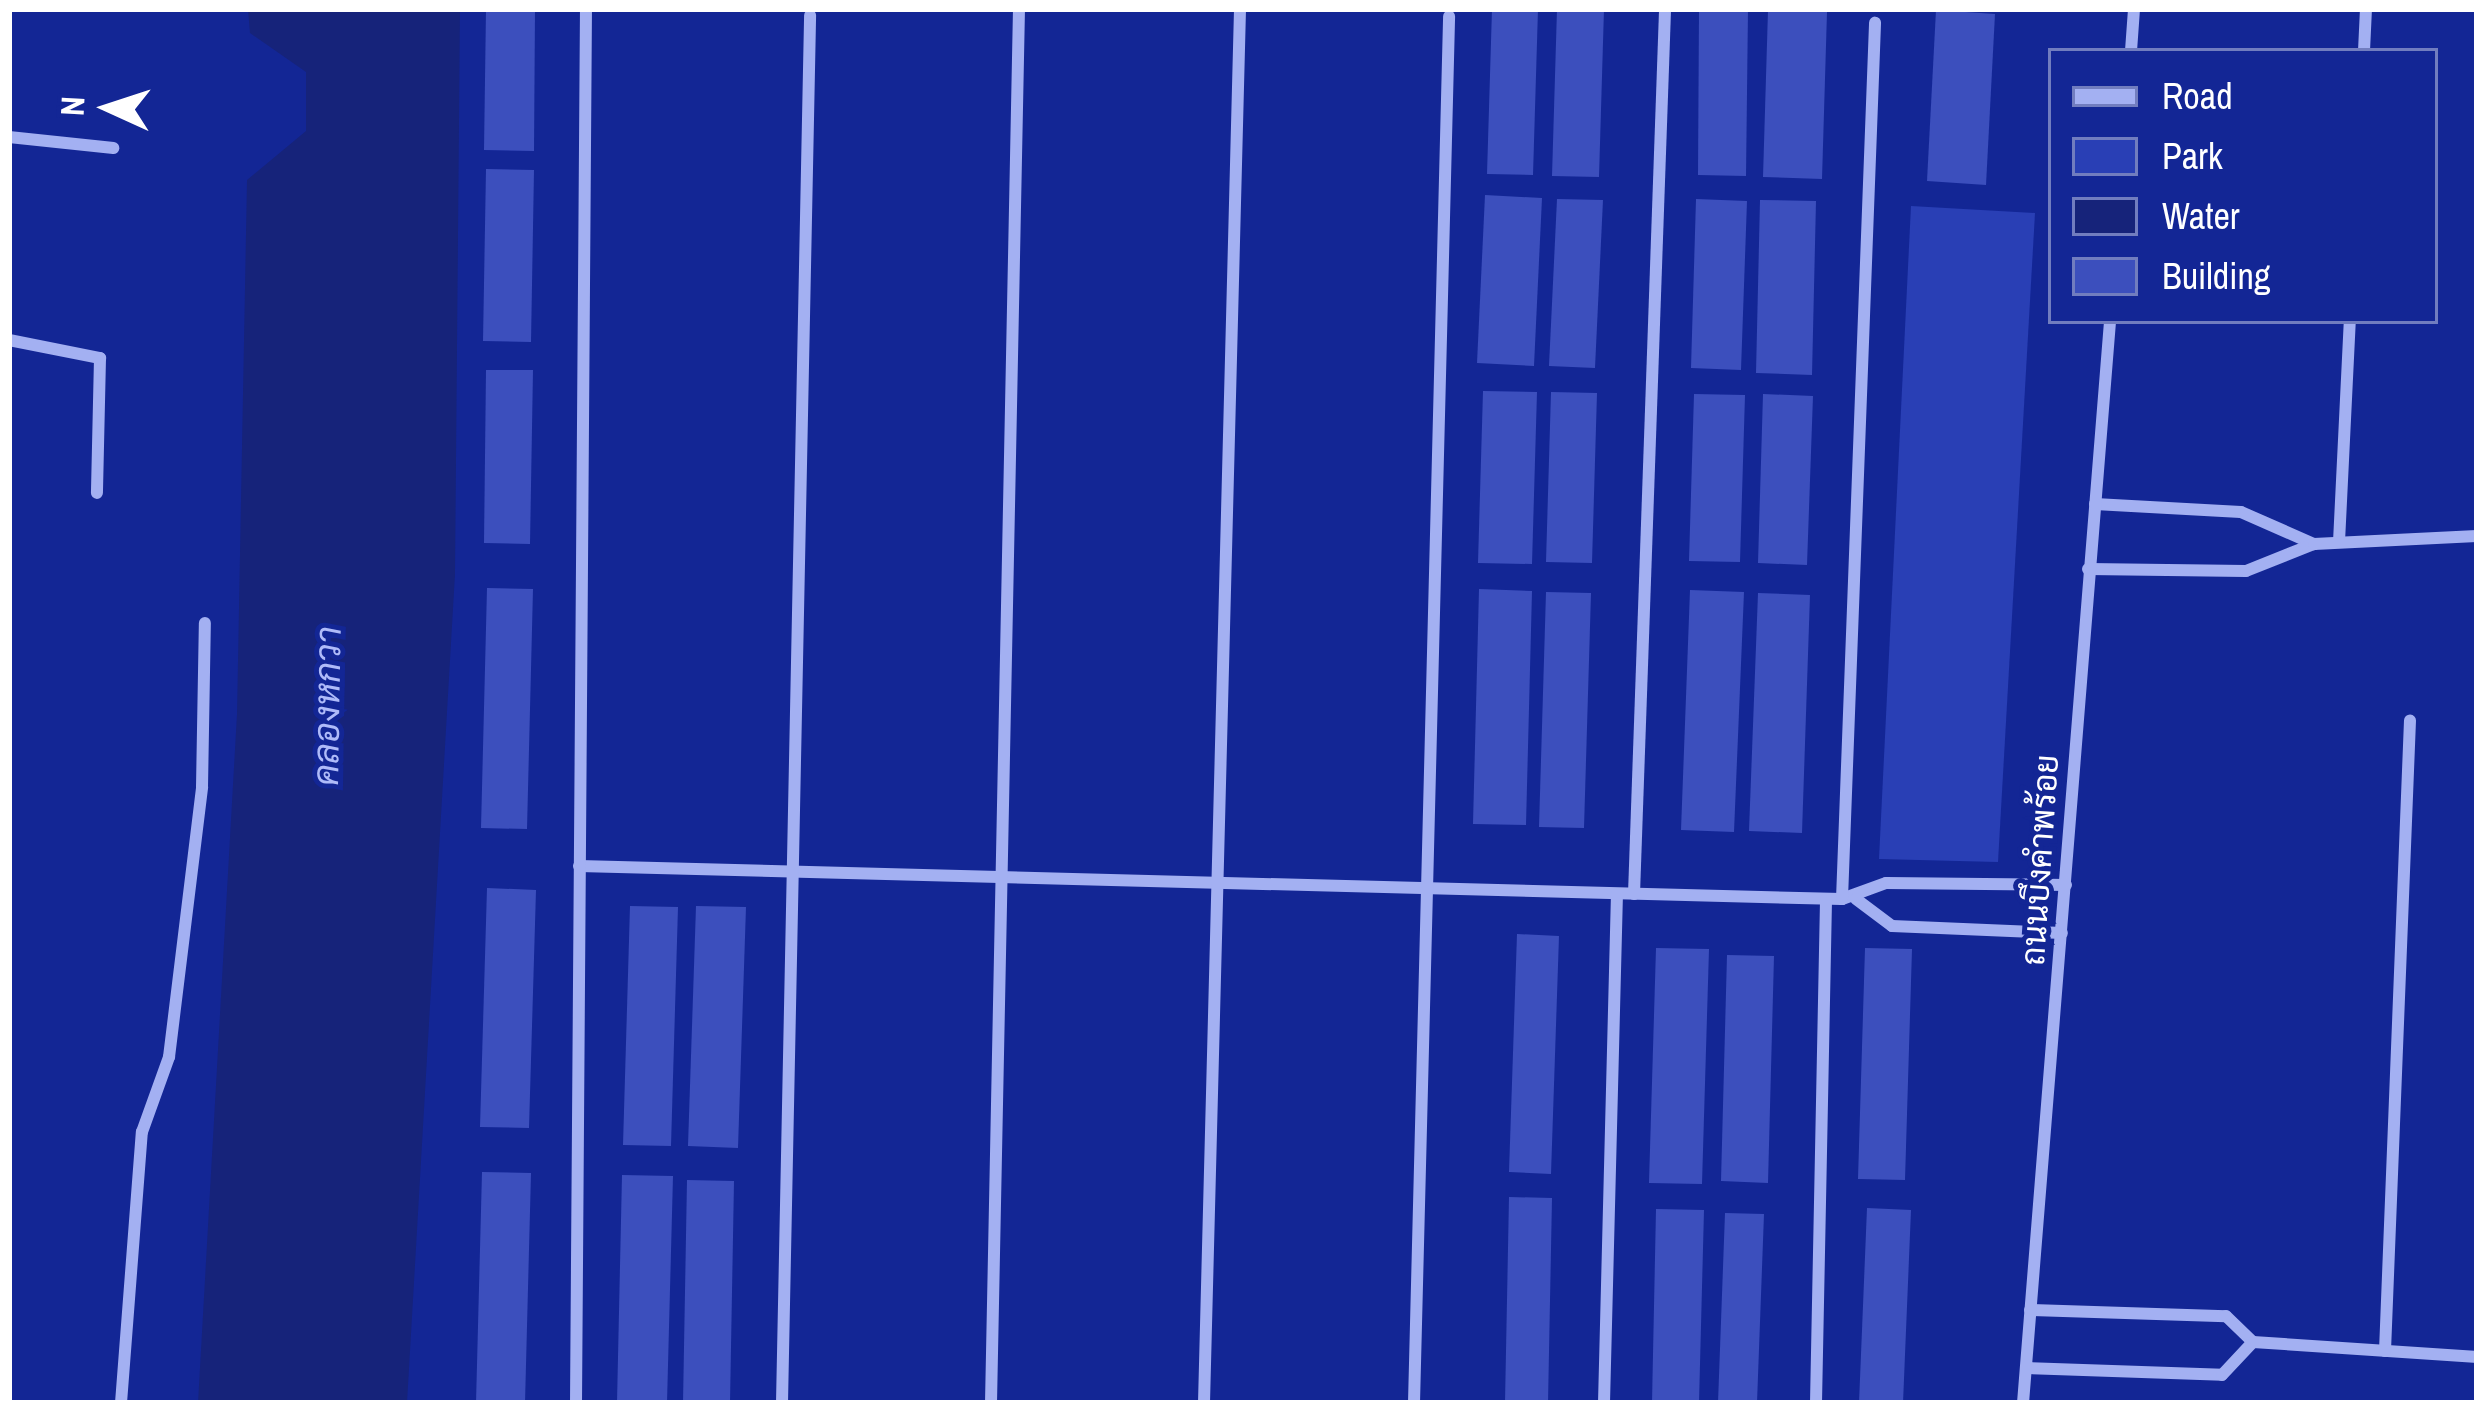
<!DOCTYPE html>
<meta charset="utf-8">
<style>
body{margin:0}
#map{position:relative;width:2486px;height:1412px;overflow:hidden;background:#132695;font-family:"Archivo Narrow",Sarabun,sans-serif}
div>[style]{position:absolute}
[style*='--x']{left:calc(var(--x)*1px);top:calc(var(--y)*1px);width:calc(var(--w)*1px);rotate:calc(var(--a)*1deg)}
.green>*{inset:0;background:#293fb5}
.water>*{inset:0;background:#16237a}
.building>*{inset:0;background:#3c4fbd}
.street>*{height:12px;margin:-6px;padding:0 6px;transform-origin:6px;border-radius:6px;background:#a3b0f2}
span{translate:-50% -50%;white-space:nowrap;text-align:center;line-height:1.15;-webkit-text-stroke:10px #132695;paint-order:stroke}
.street-label{font-size:33px;color:#fff}
.water-label{font-size:36px;color:#afbbf9;font-style:italic}
.frame{position:absolute;inset:0;border:12px solid #fff;pointer-events:none}
.legend{position:absolute;left:2048px;top:48px;width:390px;height:276px;box-sizing:border-box;background:#132695;border:3px solid #717dbf;margin:0;padding:15px 21px;list-style:none;font-size:36px;color:#fff}
.legend li{display:flex;align-items:center;gap:24px;height:60px}
.legend b{width:60px;border:3px solid #717dbf}
.north{position:absolute;left:48px;top:48px;width:120px;height:120px;-webkit-text-stroke:9px #132695;paint-order:stroke;rotate:273deg;font-size:33px;font-weight:700;line-height:48px;text-align:center;color:#fff}
.north::after{content:'';display:block;margin:auto;width:42px;height:54px;background:#fff;clip-path:polygon(50% 0,100% 100%,50% 72%,0 100%)}
</style>
<div id="map">
<div class="green">
<i style="clip-path:polygon(1911px 206px,2035px 213px,1998px 862px,1879px 859px)"></i>
</div>
<div class="water">
<i style="clip-path:polygon(248px 9px,460px 9px,455px 574px,407px 1403px,198px 1403px,237px 714px,247px 180px,306px 131px,306px 72px,250px 33px)"></i>
</div>
<div class="building">
<i style="clip-path:polygon(486px 9px,535px 9px,534px 151px,484px 150px)"></i>
<i style="clip-path:polygon(1492px 9px,1538px 9px,1533px 175px,1487px 174px)"></i>
<i style="clip-path:polygon(1557px 9px,1604px 9px,1599px 177px,1552px 176px)"></i>
<i style="clip-path:polygon(1699px 9px,1748px 9px,1746px 176px,1698px 175px)"></i>
<i style="clip-path:polygon(1768px 10px,1827px 12px,1822px 179px,1763px 177px)"></i>
<i style="clip-path:polygon(1936px 10px,1995px 14px,1986px 185px,1927px 181px)"></i>
<i style="clip-path:polygon(486px 169px,534px 170px,531px 342px,483px 341px)"></i>
<i style="clip-path:polygon(1485px 195px,1542px 198px,1534px 366px,1477px 363px)"></i>
<i style="clip-path:polygon(1557px 199px,1603px 200px,1595px 368px,1549px 366px)"></i>
<i style="clip-path:polygon(1696px 199px,1747px 201px,1741px 370px,1691px 368px)"></i>
<i style="clip-path:polygon(1760px 200px,1816px 201px,1812px 375px,1756px 373px)"></i>
<i style="clip-path:polygon(486px 370px,533px 370px,530px 544px,484px 543px)"></i>
<i style="clip-path:polygon(1483px 391px,1537px 392px,1532px 564px,1478px 563px)"></i>
<i style="clip-path:polygon(1551px 392px,1597px 393px,1592px 563px,1546px 562px)"></i>
<i style="clip-path:polygon(1694px 394px,1745px 395px,1740px 562px,1689px 561px)"></i>
<i style="clip-path:polygon(1763px 394px,1813px 396px,1807px 565px,1758px 563px)"></i>
<i style="clip-path:polygon(487px 588px,533px 589px,527px 829px,481px 828px)"></i>
<i style="clip-path:polygon(1479px 589px,1532px 591px,1526px 825px,1473px 824px)"></i>
<i style="clip-path:polygon(1690px 590px,1744px 592px,1734px 832px,1681px 830px)"></i>
<i style="clip-path:polygon(1546px 592px,1591px 593px,1584px 828px,1539px 827px)"></i>
<i style="clip-path:polygon(1758px 593px,1810px 595px,1802px 833px,1749px 831px)"></i>
<i style="clip-path:polygon(487px 888px,536px 890px,529px 1128px,480px 1127px)"></i>
<i style="clip-path:polygon(630px 906px,678px 907px,671px 1146px,623px 1145px)"></i>
<i style="clip-path:polygon(696px 906px,746px 907px,738px 1148px,688px 1146px)"></i>
<i style="clip-path:polygon(1517px 934px,1559px 936px,1551px 1174px,1509px 1172px)"></i>
<i style="clip-path:polygon(1656px 948px,1709px 949px,1702px 1184px,1649px 1183px)"></i>
<i style="clip-path:polygon(1865px 948px,1912px 949px,1905px 1180px,1858px 1179px)"></i>
<i style="clip-path:polygon(1727px 955px,1774px 956px,1768px 1183px,1721px 1181px)"></i>
<i style="clip-path:polygon(482px 1172px,531px 1173px,525px 1403px,476px 1403px)"></i>
<i style="clip-path:polygon(622px 1175px,673px 1176px,667px 1403px,617px 1403px)"></i>
<i style="clip-path:polygon(687px 1180px,734px 1181px,730px 1403px,683px 1403px)"></i>
<i style="clip-path:polygon(1509px 1197px,1552px 1198px,1548px 1403px,1505px 1403px)"></i>
<i style="clip-path:polygon(1867px 1208px,1911px 1210px,1903px 1403px,1859px 1403px)"></i>
<i style="clip-path:polygon(1656px 1209px,1704px 1210px,1699px 1403px,1652px 1403px)"></i>
<i style="clip-path:polygon(1725px 1213px,1764px 1214px,1757px 1403px,1718px 1403px)"></i>
</div>
<div class="street">
<i style="--x:2131;--y:51;--w:42;--a:-85.9"></i>
<i style="--x:2364;--y:51;--w:42;--a:-87.3"></i>
<i style="--x:9;--y:137;--w:105;--a:6"></i>
<i style="--x:9;--y:340;--w:93;--a:11.2"></i>
<i style="--x:100;--y:358;--w:135;--a:91.3"></i>
<i style="--x:2095;--y:504;--w:146;--a:3.1"></i>
<i style="--x:2241;--y:512;--w:80;--a:23.7"></i>
<i style="--x:2339;--y:542;--w:221;--a:-87.2"></i>
<i style="--x:2088;--y:569;--w:158;--a:0.7"></i>
<i style="--x:2246;--y:571;--w:73;--a:-21.7"></i>
<i style="--x:2314;--y:544;--w:163;--a:-2.8"></i>
<i style="--x:579;--y:866;--w:1263;--a:1.5"></i>
<i style="--x:1842;--y:899;--w:47;--a:-20"></i>
<i style="--x:1886;--y:883;--w:180;--a:0.6"></i>
<i style="--x:1634;--y:894;--w:883;--a:-87.99"></i>
<i style="--x:1842;--y:899;--w:877;--a:-87.84"></i>
<i style="--x:1856;--y:899;--w:45;--a:36.9"></i>
<i style="--x:1892;--y:926;--w:170;--a:2.4"></i>
<i style="--x:2030;--y:1310;--w:196;--a:1.8"></i>
<i style="--x:2226;--y:1316;--w:37;--a:44"></i>
<i style="--x:2253;--y:1342;--w:225;--a:3.8"></i>
<i style="--x:2385;--y:1351;--w:631;--a:-87.73"></i>
<i style="--x:2026;--y:1368;--w:196;--a:2"></i>
<i style="--x:2222;--y:1375;--w:45;--a:-46.8"></i>
<i style="--x:121;--y:1403;--w:272;--a:-85.6"></i>
<i style="--x:142;--y:1132;--w:80;--a:-70.2"></i>
<i style="--x:169;--y:1057;--w:272;--a:-83"></i>
<i style="--x:202;--y:787;--w:164;--a:-89"></i>
<i style="--x:576;--y:1403;--w:1394;--a:-89.59"></i>
<i style="--x:782;--y:1403;--w:1388;--a:-88.84"></i>
<i style="--x:991;--y:1403;--w:1394;--a:-88.85"></i>
<i style="--x:1204;--y:1403;--w:1394;--a:-88.52"></i>
<i style="--x:1414;--y:1403;--w:1387;--a:-88.55"></i>
<i style="--x:1604;--y:1403;--w:509;--a:-88.54"></i>
<i style="--x:1816;--y:1403;--w:504;--a:-88.86"></i>
<i style="--x:2023;--y:1403;--w:1085;--a:-85.4"></i>
</div>
<div class="street-label">
<span style="left:2040px;top:860px;rotate:-86deg">ถนนบึงคำพร้อย</span>
</div>
<div class="water-label">
<span style="left:327px;top:706px;rotate:-89deg">คลองหกวา</span>
</div>
<div class="frame"></div>
<ul class="legend">
<li><b style="height:15px;background:#a3b0f2"></b>Road</li>
<li><b style="height:33px;background:#293fb5"></b>Park</li>
<li><b style="height:33px;background:#16237a"></b>Water</li>
<li><b style="height:33px;background:#3c4fbd"></b>Building</li>
</ul>
<div class="north">N</div>
</div>
